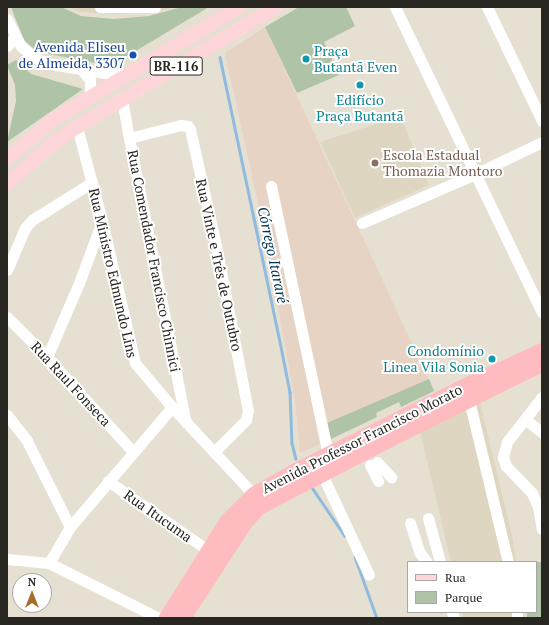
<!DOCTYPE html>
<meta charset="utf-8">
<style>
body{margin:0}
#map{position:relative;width:549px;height:625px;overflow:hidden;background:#e6e0d3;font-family:"PT Serif",serif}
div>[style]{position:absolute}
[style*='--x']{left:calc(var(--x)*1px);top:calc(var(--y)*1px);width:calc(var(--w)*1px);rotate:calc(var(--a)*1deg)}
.built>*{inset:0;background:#dfd6c1}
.industrial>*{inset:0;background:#e7d3c4}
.green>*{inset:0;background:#afc3a7}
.stream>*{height:2.5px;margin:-1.25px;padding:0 1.25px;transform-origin:1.25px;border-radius:1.25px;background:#91bbde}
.minor>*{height:11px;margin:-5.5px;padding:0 5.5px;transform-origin:5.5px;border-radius:5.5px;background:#fff}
.major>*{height:14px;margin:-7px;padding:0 7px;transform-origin:7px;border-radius:7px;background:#fed6d9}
.highway>*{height:16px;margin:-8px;padding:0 8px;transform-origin:8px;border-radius:8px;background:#febbc0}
.dots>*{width:11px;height:11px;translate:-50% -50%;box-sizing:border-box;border:2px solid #fff;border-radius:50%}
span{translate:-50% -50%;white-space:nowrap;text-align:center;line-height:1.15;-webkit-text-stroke:4px #fff;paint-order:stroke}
.shield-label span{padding:1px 3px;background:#fff;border:1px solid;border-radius:3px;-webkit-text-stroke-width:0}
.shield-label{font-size:13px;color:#282621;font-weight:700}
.transit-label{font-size:14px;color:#164399}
.right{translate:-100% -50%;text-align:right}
.culture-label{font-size:14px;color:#0d838f}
.left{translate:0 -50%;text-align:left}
.education-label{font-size:14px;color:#785e54}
.street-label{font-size:14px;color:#282621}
.water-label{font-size:15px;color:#003354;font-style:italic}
.frame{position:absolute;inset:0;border:8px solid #282621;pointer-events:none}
.legend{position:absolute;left:407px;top:561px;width:130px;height:52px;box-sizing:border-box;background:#fff;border:1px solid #a9a8a6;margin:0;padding:5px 7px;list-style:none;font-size:12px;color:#282621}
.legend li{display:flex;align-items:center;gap:8px;height:20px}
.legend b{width:20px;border:1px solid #a9a8a6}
.north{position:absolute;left:12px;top:573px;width:40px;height:40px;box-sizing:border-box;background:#fff;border:1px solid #a9a8a6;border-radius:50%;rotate:0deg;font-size:11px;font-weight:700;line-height:16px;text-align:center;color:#282621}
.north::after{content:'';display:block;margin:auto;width:14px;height:18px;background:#a76d2c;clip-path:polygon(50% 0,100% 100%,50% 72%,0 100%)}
</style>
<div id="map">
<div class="built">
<i style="clip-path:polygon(69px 7px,176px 7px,158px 11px,115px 14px,79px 12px)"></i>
<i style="clip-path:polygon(398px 117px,402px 120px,429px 185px,355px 218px,320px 142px)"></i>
<i style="clip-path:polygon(480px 402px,513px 540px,516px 562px,451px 562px,420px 431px)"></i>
<i style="clip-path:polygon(463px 612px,523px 612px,524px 618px,464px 618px)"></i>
</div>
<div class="industrial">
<i style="clip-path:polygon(265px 27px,434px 391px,401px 407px,399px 402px,376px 413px,377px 417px,331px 439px,322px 401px,312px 405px,320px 444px,300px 453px,295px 400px,263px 226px,225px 53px)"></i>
</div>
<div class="green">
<i style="clip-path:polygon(11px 7px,61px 7px,81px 16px,114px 19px,149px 16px,182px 7px,209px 7px,129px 55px,111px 64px,101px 64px,49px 54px,33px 48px,24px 40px)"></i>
<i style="clip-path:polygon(299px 7px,346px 7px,355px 26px,324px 42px,339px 75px,297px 93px,265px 27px)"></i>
<i style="clip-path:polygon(16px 60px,31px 74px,83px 89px,7px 142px,16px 101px,15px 85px,7px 65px)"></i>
<i style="clip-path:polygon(429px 379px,434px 391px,401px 407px,399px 402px,376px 413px,377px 417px,331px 439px,327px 423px)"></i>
<i style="clip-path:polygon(526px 562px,542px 562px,542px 618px,527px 618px,527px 612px,536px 612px,536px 562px)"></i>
</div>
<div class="stream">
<i style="--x:220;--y:57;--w:301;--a:78.1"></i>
<i style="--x:282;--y:352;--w:41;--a:78.7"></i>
<i style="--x:290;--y:392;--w:51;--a:87.8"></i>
<i style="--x:292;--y:443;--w:16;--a:76"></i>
<i style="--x:311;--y:486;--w:60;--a:55.8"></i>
<i style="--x:355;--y:557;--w:65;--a:70.2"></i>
</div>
<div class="minor">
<i style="--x:100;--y:7;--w:55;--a:0"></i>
<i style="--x:395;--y:7;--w:339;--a:64.3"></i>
<i style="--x:487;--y:7;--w:127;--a:64.2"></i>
<i style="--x:7;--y:19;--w:30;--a:63"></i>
<i style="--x:21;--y:46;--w:13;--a:42"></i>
<i style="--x:31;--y:55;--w:10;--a:29"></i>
<i style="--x:40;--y:60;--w:17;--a:17"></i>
<i style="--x:56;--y:65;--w:69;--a:9.2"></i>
<i style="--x:7;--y:46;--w:12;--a:-48"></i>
<i style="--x:82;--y:70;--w:13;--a:51"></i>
<i style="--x:90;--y:80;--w:16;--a:90"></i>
<i style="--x:122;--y:99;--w:40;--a:80"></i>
<i style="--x:129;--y:138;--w:290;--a:78.7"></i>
<i style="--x:77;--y:127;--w:97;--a:75.1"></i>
<i style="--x:102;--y:221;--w:146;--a:76.9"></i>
<i style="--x:135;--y:363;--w:57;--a:49.9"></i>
<i style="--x:172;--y:407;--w:120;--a:47"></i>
<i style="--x:129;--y:138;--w:54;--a:-14"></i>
<i style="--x:181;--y:125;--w:7;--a:8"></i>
<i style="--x:188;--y:126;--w:4;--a:56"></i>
<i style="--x:190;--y:129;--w:115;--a:77.4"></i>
<i style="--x:215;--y:241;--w:172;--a:79"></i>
<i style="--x:248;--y:410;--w:10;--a:101"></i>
<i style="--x:246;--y:420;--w:45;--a:135"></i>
<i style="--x:271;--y:186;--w:275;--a:78"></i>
<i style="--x:362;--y:223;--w:123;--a:-23.4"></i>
<i style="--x:475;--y:174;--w:74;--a:-25.5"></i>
<i style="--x:7;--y:270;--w:46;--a:-66.8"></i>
<i style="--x:25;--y:228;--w:11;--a:-49"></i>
<i style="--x:32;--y:220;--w:71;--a:-32.3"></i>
<i style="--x:7;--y:317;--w:57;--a:45"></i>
<i style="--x:47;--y:357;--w:128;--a:47.8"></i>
<i style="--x:47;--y:357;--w:81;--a:-66.6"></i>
<i style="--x:79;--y:283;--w:66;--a:-69.6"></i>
<i style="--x:542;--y:397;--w:57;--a:127.9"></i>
<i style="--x:507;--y:442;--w:16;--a:105"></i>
<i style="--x:503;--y:457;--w:9;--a:72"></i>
<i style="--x:506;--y:466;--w:37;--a:46"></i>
<i style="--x:532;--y:493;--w:15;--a:67"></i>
<i style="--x:538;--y:507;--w:22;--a:80"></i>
<i style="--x:469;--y:400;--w:167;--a:76.5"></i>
<i style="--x:7;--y:415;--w:33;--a:52"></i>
<i style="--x:27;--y:441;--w:96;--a:63.4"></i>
<i style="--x:525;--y:419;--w:22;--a:39"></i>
<i style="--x:377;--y:462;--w:21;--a:47"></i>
<i style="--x:370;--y:465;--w:18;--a:63"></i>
<i style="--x:322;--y:474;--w:111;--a:65"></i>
<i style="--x:108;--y:481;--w:123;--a:34.7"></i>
<i style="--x:428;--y:518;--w:46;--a:74.7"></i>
<i style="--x:410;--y:523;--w:32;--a:72"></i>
<i style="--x:420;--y:553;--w:11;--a:52"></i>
<i style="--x:7;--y:559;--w:42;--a:5.4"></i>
<i style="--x:49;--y:563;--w:123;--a:26.6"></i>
<i style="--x:49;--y:563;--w:42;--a:-59.7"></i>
<i style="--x:70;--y:527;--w:157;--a:-49.6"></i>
<i style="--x:452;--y:612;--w:6;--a:72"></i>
<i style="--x:517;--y:612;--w:6;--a:90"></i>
</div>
<div class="major">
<i style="--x:7;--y:159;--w:60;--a:-40.3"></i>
<i style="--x:53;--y:120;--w:218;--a:-31.3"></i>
<i style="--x:7;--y:184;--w:56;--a:-41.4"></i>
<i style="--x:49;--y:147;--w:34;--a:-36"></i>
<i style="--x:77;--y:127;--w:232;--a:-31.1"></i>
</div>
<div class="highway">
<i style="--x:167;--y:618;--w:113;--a:-58"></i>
<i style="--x:227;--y:522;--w:38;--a:-45"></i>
<i style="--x:254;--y:495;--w:46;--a:-29.9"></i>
<i style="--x:294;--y:472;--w:195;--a:-26.6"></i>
<i style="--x:468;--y:385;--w:81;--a:-24.7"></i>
<i style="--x:183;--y:618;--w:116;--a:-57"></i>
<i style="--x:246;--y:521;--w:19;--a:-47"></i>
<i style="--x:259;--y:507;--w:150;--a:-27.4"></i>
<i style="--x:392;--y:438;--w:167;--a:-26.3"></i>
</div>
<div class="dots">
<i style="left:133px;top:55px;background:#1a4fb4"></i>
<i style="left:306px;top:59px;background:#0f9aa8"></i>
<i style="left:360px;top:85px;background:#0f9aa8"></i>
<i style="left:375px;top:163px;background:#8d6e63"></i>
<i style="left:492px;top:359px;background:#0f9aa8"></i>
</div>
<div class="shield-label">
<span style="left:176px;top:66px">BR-116</span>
</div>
<div class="transit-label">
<span class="right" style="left:125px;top:55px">Avenida Eliseu<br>de Almeida, 3307</span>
</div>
<div class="culture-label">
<span class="left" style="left:314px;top:59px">Praça<br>Butantã Even</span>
<span style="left:360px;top:108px">Edifício<br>Praça Butantã</span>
<span class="right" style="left:484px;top:359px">Condomínio<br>Linea Vila Sonia</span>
</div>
<div class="education-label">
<span class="left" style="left:383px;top:163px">Escola Estadual<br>Thomazia Montoro</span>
</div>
<div class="street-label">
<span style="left:154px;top:261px;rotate:79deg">Rua Comendador Francisco Chinnici</span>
<span style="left:219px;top:265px;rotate:78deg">Rua Vinte e Três de Outubro</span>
<span style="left:113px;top:273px;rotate:77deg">Rua Ministro Edmundo Lins</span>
<span style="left:71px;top:384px;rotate:47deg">Rua Raul Fonseca</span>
<span style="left:362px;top:439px;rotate:-27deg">Avenida Professor Francisco Morato</span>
<span style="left:158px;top:516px;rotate:35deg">Rua Itucuma</span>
</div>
<div class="water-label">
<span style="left:273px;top:255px;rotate:78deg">Córrego Itararé</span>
</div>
<div class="frame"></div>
<ul class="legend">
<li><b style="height:5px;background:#fed6d9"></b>Rua</li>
<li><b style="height:11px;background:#afc3a7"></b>Parque</li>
</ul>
<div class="north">N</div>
</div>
